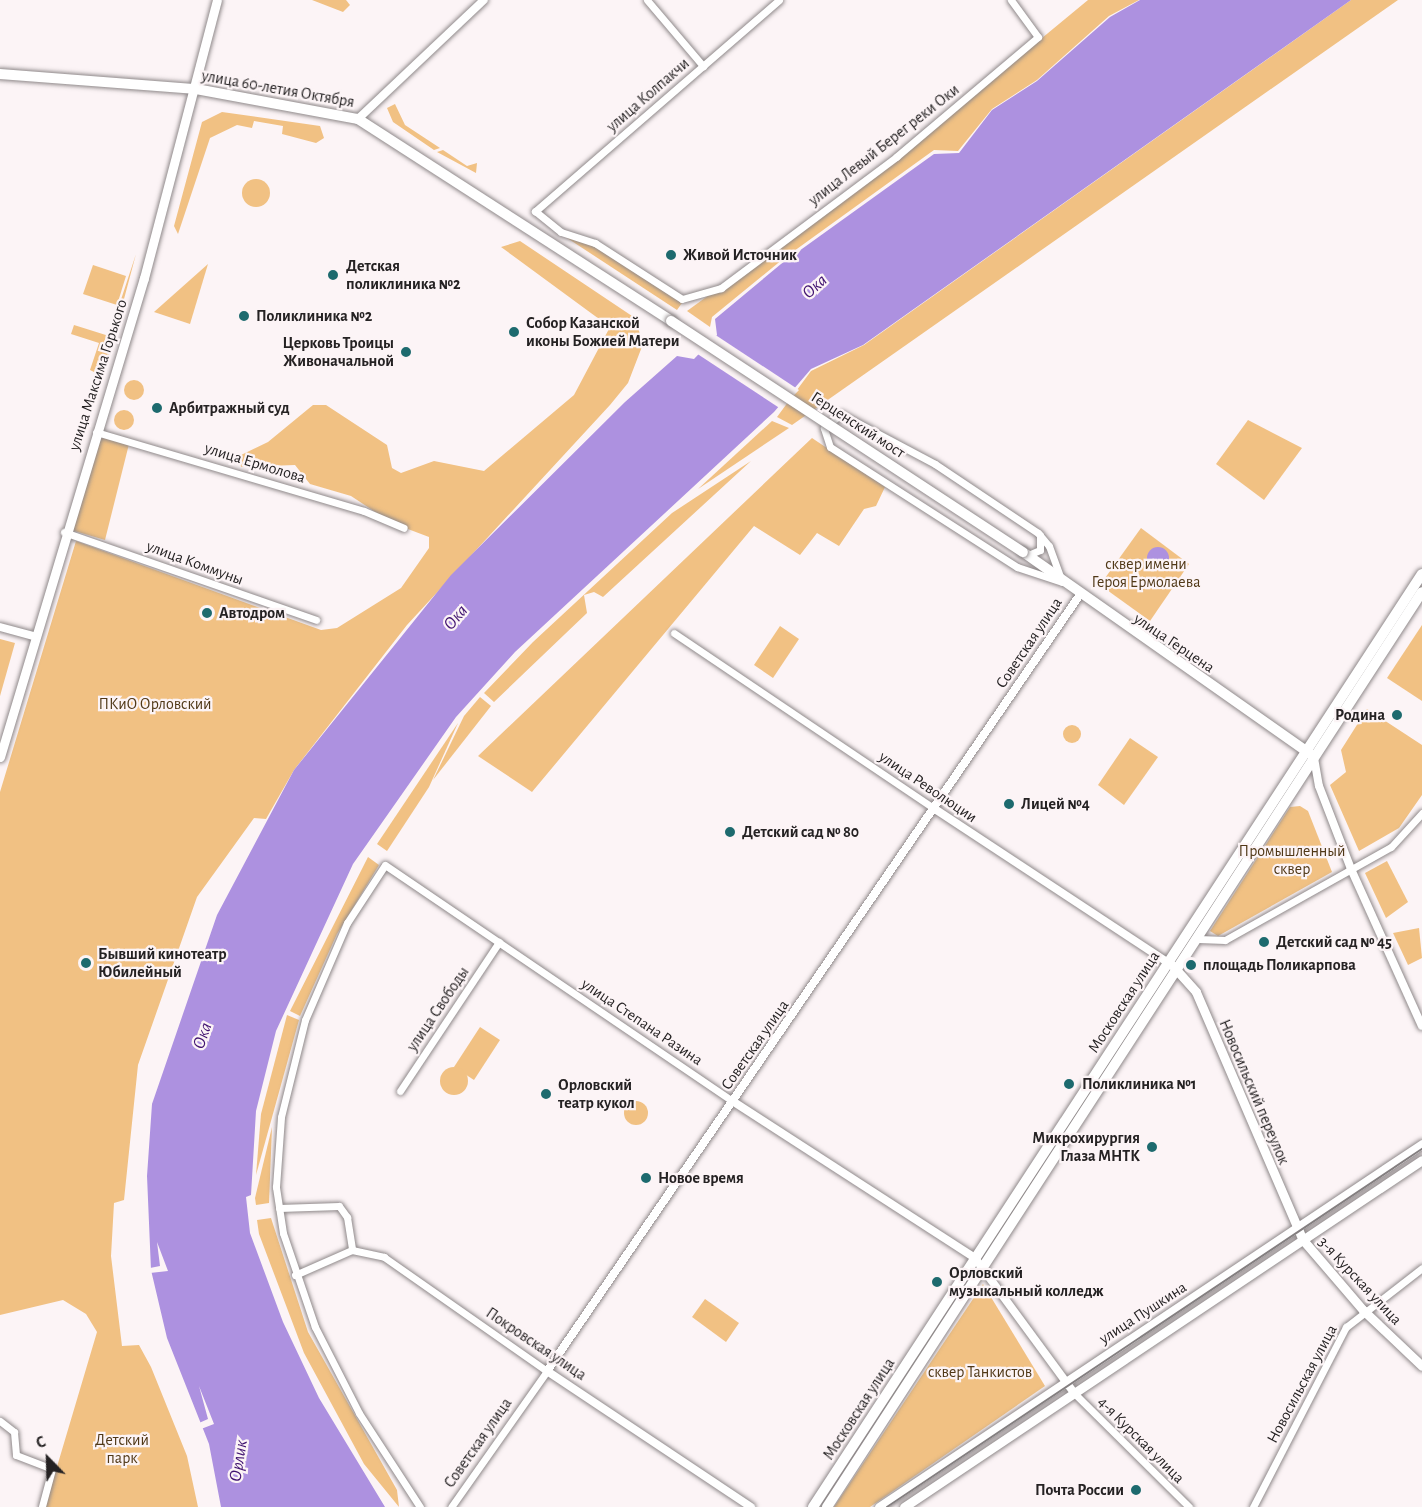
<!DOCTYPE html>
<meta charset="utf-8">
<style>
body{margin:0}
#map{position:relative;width:1422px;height:1507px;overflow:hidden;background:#fcf4f6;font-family:"Alegreya Sans",sans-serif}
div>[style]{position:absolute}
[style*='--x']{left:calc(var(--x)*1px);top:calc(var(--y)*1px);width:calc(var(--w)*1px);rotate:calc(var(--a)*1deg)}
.green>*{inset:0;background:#f1c183}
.round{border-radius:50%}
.water>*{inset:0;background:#ad91e0}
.pier>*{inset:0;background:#fcf4f6}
.roads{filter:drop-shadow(0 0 2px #8f898a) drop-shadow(0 0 2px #8f898a)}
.minor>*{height:7px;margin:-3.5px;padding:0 3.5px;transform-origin:3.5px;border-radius:3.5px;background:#fff}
.tertiary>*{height:8px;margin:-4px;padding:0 4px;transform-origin:4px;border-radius:4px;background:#fff}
.secondary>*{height:9px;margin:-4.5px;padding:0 4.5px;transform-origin:4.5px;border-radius:4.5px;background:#fff}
.primary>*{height:10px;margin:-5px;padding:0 5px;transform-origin:5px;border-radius:5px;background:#fff}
.tram>*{height:1.5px;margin:-0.75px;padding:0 0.75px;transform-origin:0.75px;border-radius:0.75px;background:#847f80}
.bridges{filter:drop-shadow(0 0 2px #8f898a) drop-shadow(0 0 2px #8f898a)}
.primary-bridge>*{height:10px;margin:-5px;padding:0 5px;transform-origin:5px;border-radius:5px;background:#fff}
.dots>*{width:16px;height:16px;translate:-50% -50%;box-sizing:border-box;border:3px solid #fcf4f6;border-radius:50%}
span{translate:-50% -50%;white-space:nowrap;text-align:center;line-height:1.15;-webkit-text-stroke:4.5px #fcf4f6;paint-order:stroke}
.street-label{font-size:16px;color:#252223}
.poi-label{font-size:16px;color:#252223;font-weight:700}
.left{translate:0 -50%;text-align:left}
.right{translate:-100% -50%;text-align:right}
.park-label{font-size:16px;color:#503817}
.water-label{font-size:18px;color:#401370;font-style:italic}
.north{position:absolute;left:18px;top:1429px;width:60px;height:60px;-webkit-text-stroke:4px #fcf4f6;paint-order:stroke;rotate:337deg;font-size:16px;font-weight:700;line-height:24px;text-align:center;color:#252223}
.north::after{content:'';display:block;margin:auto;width:21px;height:27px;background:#252223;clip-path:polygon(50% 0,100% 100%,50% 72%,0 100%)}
</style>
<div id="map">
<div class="green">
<i style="clip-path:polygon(312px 0,346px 0,350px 5px,343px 12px)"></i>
<i style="clip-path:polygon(1088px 0,1139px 0,1109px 16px,1037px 80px,992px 109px,958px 151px,934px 150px,783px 259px,712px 317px,710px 327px,687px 311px,897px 158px)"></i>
<i style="clip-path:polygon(1351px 0,1398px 0,792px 425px,777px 417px,811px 371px,864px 345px)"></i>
<i style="clip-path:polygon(395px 104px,405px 125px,440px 148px,434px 150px,393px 122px,387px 108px)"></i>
<i style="clip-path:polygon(222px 112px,320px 126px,324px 138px,316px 143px,282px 134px,283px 126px,254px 121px,252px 128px,237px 125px,210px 138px,178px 234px,174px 226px,202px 122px)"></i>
<i style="clip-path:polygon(443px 150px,467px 166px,477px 163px,476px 173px,437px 152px)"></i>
<i class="round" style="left:242px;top:179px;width:28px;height:28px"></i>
<i style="clip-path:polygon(564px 236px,592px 245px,682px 303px,677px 310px)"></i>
<i style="clip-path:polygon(520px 241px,635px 318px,643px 344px,628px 383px,610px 405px,407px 625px,294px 770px,266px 819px,254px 818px,197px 897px,138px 1065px,124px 1200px,114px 1203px,111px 1256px,122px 1346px,139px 1345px,151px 1367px,187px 1456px,198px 1507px,45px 1507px,97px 1332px,86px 1314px,63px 1300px,0 1315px,0 792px,76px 541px,321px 630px,337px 628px,401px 588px,429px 548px,429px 537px,392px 523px,351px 496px,310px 484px,295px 465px,241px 467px,239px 456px,268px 442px,313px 405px,326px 405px,387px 445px,392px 468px,401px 473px,434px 461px,484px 471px,574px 395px,610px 327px,501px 247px)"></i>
<i style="clip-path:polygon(136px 254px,104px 374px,96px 373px,90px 370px,99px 343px,71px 334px,74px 325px,109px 336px)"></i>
<i style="clip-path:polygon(208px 264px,190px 324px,154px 312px)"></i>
<i style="clip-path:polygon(93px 265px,126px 276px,117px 305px,83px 294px)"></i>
<i class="round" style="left:124px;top:380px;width:20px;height:20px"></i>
<i class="round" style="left:114px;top:410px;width:20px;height:20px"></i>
<i style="clip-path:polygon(1248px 420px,1302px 448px,1264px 500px,1216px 464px)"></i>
<i style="clip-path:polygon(772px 421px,789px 428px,698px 489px)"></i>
<i style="clip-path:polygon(98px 436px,129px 444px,105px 540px,71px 530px)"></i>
<i style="clip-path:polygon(812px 438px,885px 487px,876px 506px,864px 509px,839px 546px,817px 533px,800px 555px,754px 526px,532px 792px,478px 756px)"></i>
<i style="clip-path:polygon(751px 461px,603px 597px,594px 592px,584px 595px,587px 613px,494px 702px,484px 693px,533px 642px,672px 513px)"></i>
<i style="clip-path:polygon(1141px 528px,1189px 564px,1150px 621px,1100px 585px)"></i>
<i style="clip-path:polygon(1422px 625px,1422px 701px,1387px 678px)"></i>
<i style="clip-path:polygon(780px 626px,799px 639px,773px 678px,754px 665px)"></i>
<i style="clip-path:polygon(0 639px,15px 643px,0 696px)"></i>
<i style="clip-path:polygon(480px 697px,491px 706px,433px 780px,464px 716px)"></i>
<i style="clip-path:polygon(1367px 709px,1422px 745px,1422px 795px,1399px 828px,1359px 851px,1330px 785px,1346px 772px,1341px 750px)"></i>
<i style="clip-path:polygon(458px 723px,429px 787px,387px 851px,377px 844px)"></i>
<i class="round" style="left:1063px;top:725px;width:18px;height:18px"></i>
<i style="clip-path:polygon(1130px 738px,1158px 757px,1124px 805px,1098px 785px)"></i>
<i style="clip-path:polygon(1300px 806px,1308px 811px,1332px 872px,1218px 936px,1210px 931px,1290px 807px)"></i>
<i style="clip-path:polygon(368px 857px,379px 865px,337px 934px,300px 1016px,290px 1011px)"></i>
<i style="clip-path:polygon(1387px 861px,1408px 902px,1386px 918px,1365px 873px)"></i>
<i style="clip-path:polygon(1419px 928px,1422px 958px,1408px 965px,1393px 933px)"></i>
<i style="clip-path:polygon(287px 1015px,299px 1020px,256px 1175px,261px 1114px)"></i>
<i style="clip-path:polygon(480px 1027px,500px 1040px,474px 1080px,454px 1067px)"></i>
<i class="round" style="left:440px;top:1067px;width:28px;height:28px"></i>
<i class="round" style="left:624px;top:1101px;width:24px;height:24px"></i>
<i style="clip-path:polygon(272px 1127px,269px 1203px,256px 1205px,255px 1198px)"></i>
<i style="clip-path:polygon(271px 1218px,308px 1332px,397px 1490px,399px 1507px,364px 1464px,304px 1353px,259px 1234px,257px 1220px)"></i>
<i style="clip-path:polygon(983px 1284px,1045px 1386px,870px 1507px,834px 1507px)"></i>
<i style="clip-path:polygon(705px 1299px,739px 1323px,726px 1342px,692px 1317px)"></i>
</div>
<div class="water">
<i style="clip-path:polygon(1140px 0,1351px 0,863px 345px,811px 369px,774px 412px,515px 652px,456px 717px,353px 864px,276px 1031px,256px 1111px,251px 1195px,246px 1197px,250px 1233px,283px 1322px,319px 1398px,385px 1507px,221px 1507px,209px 1444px,167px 1338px,151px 1270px,147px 1176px,152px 1104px,217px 915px,294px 770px,451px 575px,625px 402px,677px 356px,694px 359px,717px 335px,715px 319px,781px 264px,934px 154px,959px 153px,992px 110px,1037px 81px,1110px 17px)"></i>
<i class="round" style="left:1147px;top:547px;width:22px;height:22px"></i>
</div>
<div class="pier">
<i style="clip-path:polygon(714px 334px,799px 390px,781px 409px,696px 353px)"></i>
<i style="clip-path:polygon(157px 1242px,168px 1271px,150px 1273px,150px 1268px,160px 1266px)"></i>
<i style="clip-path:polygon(199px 1386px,214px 1424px,201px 1429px,199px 1423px,208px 1419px)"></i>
</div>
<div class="roads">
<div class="minor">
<i style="--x:647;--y:0;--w:87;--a:49.7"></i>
<i style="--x:779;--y:0;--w:323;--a:139.1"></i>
<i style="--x:535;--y:211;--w:33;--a:39"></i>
<i style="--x:561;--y:232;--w:36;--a:18"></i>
<i style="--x:595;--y:243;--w:103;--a:32.8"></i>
<i style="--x:682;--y:299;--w:41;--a:-15.8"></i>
<i style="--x:721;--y:288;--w:219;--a:-36.8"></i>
<i style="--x:896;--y:157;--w:186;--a:-40.2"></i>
<i style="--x:1038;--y:37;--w:46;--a:-126.1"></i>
<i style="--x:841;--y:414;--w:106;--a:28"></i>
<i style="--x:935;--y:464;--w:124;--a:33.8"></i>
<i style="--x:1038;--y:533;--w:17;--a:50"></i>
<i style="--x:1049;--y:546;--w:38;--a:70"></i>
<i style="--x:1062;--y:582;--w:47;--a:-161.6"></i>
<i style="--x:1017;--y:567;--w:222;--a:-147.3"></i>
<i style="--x:830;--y:447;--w:20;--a:-108"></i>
<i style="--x:824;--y:428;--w:22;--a:-39"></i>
<i style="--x:96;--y:432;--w:279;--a:16.4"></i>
<i style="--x:364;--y:511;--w:43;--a:23"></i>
<i style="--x:64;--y:532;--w:267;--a:19.2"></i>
<i style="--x:1028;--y:555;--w:13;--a:-23"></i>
<i style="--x:1040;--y:550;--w:15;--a:-90"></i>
<i style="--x:674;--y:633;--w:315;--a:34"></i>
<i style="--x:1198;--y:939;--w:27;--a:2"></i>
<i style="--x:1225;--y:940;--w:190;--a:-29.3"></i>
<i style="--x:1391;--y:847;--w:46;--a:-47.6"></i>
<i style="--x:400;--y:1091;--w:179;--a:-56.4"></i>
<i style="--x:279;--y:1208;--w:60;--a:-1.9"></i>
<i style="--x:339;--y:1206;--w:14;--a:54"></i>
<i style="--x:347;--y:1217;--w:33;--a:81"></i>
<i style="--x:295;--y:1275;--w:62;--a:-23.7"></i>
<i style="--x:352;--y:1250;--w:33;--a:12"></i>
<i style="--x:384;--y:1257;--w:199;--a:35"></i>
<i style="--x:547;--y:1371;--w:166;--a:125.2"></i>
<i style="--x:1074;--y:1393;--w:162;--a:44.7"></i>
<i style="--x:0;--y:1421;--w:18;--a:38"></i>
<i style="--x:14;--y:1432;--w:23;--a:85"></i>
<i style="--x:16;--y:1455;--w:39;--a:21"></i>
<i style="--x:52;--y:1469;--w:39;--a:105"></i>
<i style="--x:420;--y:1507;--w:112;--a:-123"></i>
<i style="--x:359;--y:1413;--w:97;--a:-117.1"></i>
<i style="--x:315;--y:1327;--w:99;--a:-108.8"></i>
<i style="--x:283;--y:1233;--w:47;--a:-98.7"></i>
<i style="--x:276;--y:1187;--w:70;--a:-85.9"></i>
<i style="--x:281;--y:1117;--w:100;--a:-76.1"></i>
<i style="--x:305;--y:1020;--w:106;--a:-66.6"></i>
<i style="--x:347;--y:923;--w:69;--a:-56.8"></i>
<i style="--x:385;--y:865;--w:422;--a:34.2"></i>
<i style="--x:1253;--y:1507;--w:203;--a:-62.7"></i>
<i style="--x:1346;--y:1327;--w:96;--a:-37.8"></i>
</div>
<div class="tertiary">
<i style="--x:358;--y:119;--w:173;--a:-43.4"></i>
<i style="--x:0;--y:627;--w:34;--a:15"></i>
<i style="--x:1314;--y:758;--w:28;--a:80"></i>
<i style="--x:1319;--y:786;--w:89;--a:68.9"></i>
<i style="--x:1351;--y:869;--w:172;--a:65.7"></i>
<i style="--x:935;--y:809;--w:278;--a:33.4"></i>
<i style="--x:734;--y:1102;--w:287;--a:32.9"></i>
<i style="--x:975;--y:1258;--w:167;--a:53.7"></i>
<i style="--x:751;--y:1507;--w:245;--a:-146.3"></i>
<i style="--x:547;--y:1371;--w:940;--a:-55.53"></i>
</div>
<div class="secondary">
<i style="--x:0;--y:757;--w:500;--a:-73.27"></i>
<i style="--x:144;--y:278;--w:287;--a:-75.3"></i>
<i style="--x:1172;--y:965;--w:36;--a:48"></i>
<i style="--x:1196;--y:992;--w:270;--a:66.7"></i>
<i style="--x:1303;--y:1240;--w:92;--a:49.4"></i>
<i style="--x:1363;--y:1310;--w:81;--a:43.5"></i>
<i style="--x:879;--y:1507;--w:653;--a:-33.76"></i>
<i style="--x:904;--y:1507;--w:623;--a:-33.82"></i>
</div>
<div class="primary">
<i style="--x:0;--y:74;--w:197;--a:4.4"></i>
<i style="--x:196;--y:89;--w:165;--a:10.5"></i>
<i style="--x:358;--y:119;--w:373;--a:32.8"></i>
<i style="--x:1023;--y:552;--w:351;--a:35.1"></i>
<i style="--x:813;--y:1507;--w:1114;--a:-56.87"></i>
<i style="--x:827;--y:1507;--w:1091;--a:-56.97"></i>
</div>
</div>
<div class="tram">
<i style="--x:887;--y:1507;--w:644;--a:-33.79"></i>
</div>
<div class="bridges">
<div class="primary-bridge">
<i style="--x:671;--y:321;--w:421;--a:33.3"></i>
</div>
</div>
<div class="dots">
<i style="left:671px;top:255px;background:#1d6a6e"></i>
<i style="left:333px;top:275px;background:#1d6a6e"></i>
<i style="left:244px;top:316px;background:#1d6a6e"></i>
<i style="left:514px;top:332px;background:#1d6a6e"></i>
<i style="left:406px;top:352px;background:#1d6a6e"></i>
<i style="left:157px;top:408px;background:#1d6a6e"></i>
<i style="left:207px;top:613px;background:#1d6a6e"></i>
<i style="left:1397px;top:715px;background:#1d6a6e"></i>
<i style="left:1009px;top:804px;background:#1d6a6e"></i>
<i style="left:730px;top:832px;background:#1d6a6e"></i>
<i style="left:1264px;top:942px;background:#1d6a6e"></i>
<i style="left:86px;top:963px;background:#1d6a6e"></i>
<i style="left:1191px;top:965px;background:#1d6a6e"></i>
<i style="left:1069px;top:1084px;background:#1d6a6e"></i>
<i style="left:546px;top:1094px;background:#1d6a6e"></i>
<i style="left:1152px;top:1147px;background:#1d6a6e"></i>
<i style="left:646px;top:1178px;background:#1d6a6e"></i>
<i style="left:937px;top:1282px;background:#1d6a6e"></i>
<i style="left:1136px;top:1490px;background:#1d6a6e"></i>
</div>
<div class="street-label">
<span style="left:278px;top:89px;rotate:10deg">улица 60-летия Октября</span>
<span style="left:648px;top:95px;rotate:-41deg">улица Колпакчи</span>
<span style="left:884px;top:145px;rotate:-38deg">улица Левый Берег реки Оки</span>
<span style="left:98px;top:375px;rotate:-72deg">улица Максима Горького</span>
<span style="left:858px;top:425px;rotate:33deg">Герценский мост</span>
<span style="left:255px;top:463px;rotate:17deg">улица Ермолова</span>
<span style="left:195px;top:563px;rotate:20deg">улица Коммуны</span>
<span style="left:1029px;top:643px;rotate:-56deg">Советская улица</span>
<span style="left:1174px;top:643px;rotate:34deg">улица Герцена</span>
<span style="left:928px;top:787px;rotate:34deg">улица Революции</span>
<span style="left:1124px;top:1002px;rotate:-57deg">Московская улица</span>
<span style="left:438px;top:1009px;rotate:-56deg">улица Свободы</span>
<span style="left:642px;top:1022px;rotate:34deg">улица Степана Разина</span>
<span style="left:755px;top:1045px;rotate:-55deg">Советская улица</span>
<span style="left:1254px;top:1092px;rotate:67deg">Новосильский переулок</span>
<span style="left:1360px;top:1281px;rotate:47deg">3-я Курская улица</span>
<span style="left:1143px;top:1313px;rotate:-33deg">улица Пушкина</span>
<span style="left:536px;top:1344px;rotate:34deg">Покровская улица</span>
<span style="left:1302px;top:1384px;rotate:-62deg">Новосильская улица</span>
<span style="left:859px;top:1409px;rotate:-57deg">Московская улица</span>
<span style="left:1141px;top:1440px;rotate:45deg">4-я Курская улица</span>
<span style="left:478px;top:1443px;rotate:-55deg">Советская улица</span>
</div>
<div class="poi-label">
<span class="left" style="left:683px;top:255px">Живой Источник</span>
<span class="left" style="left:346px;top:275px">Детская<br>поликлиника №2</span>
<span class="left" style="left:256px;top:316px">Поликлиника №2</span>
<span class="left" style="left:526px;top:332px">Собор Казанской<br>иконы Божией Матери</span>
<span class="right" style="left:394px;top:352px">Церковь Троицы<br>Живоначальной</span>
<span class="left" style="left:169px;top:408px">Арбитражный суд</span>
<span class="left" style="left:219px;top:613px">Автодром</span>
<span class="right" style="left:1385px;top:715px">Родина</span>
<span class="left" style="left:1021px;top:804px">Лицей №4</span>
<span class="left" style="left:742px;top:832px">Детский сад № 80</span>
<span class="left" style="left:1276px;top:942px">Детский сад № 45</span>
<span class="left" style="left:98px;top:963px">Бывший кинотеатр<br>Юбилейный</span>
<span class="left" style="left:1203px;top:965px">площадь Поликарпова</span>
<span class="left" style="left:1082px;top:1084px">Поликлиника №1</span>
<span class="left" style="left:558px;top:1094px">Орловский<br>театр кукол</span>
<span class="right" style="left:1140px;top:1147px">Микрохирургия<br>Глаза МНТК</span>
<span class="left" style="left:658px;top:1178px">Новое время</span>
<span class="left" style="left:949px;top:1282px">Орловский<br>музыкальный колледж</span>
<span class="right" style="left:1124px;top:1490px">Почта России</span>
</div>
<div class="park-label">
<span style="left:1146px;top:573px">сквер имени<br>Героя Ермолаева</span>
<span style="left:155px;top:704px">ПКиО Орловский</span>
<span style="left:1292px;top:860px">Промышленный<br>сквер</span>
<span style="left:980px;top:1372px">сквер Танкистов</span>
<span style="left:122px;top:1449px">Детский<br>парк</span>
</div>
<div class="water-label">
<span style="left:815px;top:287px;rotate:-42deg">Ока</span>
<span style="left:456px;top:618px;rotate:-50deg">Ока</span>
<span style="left:203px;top:1036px;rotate:-71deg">Ока</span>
<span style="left:239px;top:1461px;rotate:-81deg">Орлик</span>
</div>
<div class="north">С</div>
</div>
